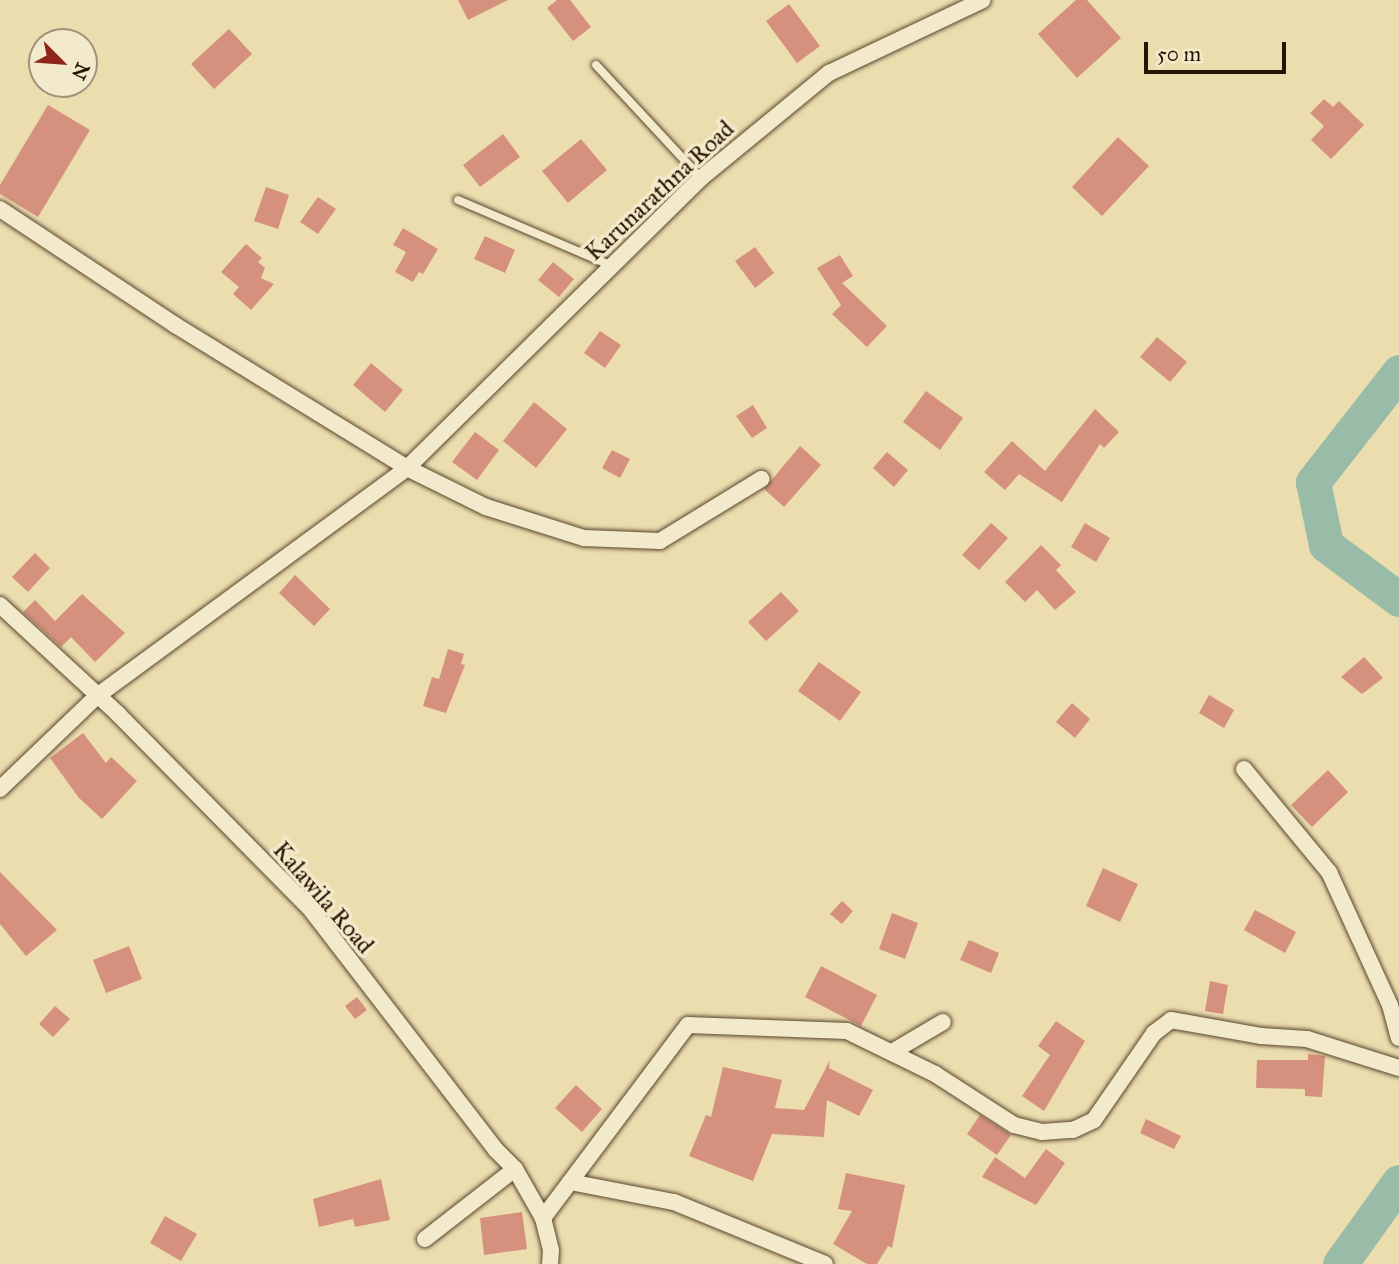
<!DOCTYPE html>
<style>
body{margin:0}
#map{position:relative;width:1399px;height:1264px;overflow:hidden;background:#ecddaf;font-family:"IM FELL Great Primer",serif}
div>[style]{position:absolute}
[style*='--x']{left:calc(var(--x)*1px);top:calc(var(--y)*1px);width:calc(var(--w)*1px);rotate:calc(var(--a)*1deg)}
.river>*{height:35px;margin:-17.5px;padding:0 17.5px;transform-origin:17.5px;border-radius:17.5px;background:#99bca8}
.building>*{inset:0;background:#d5917e}
.roads{filter:drop-shadow(0 0 2px #58462d) drop-shadow(0 0 2px #58462d)}
.service>*{height:8px;margin:-4px;padding:0 4px;transform-origin:4px;border-radius:4px;background:#f3e9cb}
.minor>*{height:16px;margin:-8px;padding:0 8px;transform-origin:8px;border-radius:8px;background:#f3e9cb}
span{translate:-50% -50%;white-space:nowrap;text-align:center;line-height:1.15;-webkit-text-stroke:7px #f3e9cb;paint-order:stroke}
.street-label{font-size:24px;color:#271302}
.north{position:absolute;left:28px;top:28px;width:70px;height:70px;box-sizing:border-box;background:#f3e9cb;border:2px solid #a1937b;border-radius:50%;rotate:115deg;font-size:19px;font-weight:700;line-height:28px;text-align:center;color:#271302}
.north::after{content:'';display:block;margin:auto;width:24px;height:32px;background:#8f2418;clip-path:polygon(50% 0,100% 100%,50% 72%,0 100%)}
.scale{position:absolute;left:1144px;top:42px;width:142px;height:32px;box-sizing:border-box;border:4px solid #271302;border-top:0;padding-left:9px;font-size:21px;line-height:24px;white-space:nowrap;color:#271302;-webkit-text-stroke:5px #f3e9cb;paint-order:stroke}
</style>
<div id="map">
<div class="river">
<i style="--x:1399;--y:372;--w:140;--a:128"></i>
<i style="--x:1313;--y:482;--w:64;--a:78.3"></i>
<i style="--x:1326;--y:545;--w:91;--a:36.5"></i>
<i style="--x:1340;--y:1264;--w:101;--a:-54.3"></i>
</div>
<div class="building">
<i style="clip-path:polygon(458px 0,508px 0,468px 20px)"></i>
<i style="clip-path:polygon(557px 0,570px 0,591px 27px,573px 41px,547px 8px)"></i>
<i style="clip-path:polygon(1076px 0,1087px 0,1121px 38px,1077px 78px,1038px 34px)"></i>
<i style="clip-path:polygon(789px 4px,820px 46px,797px 63px,766px 21px)"></i>
<i style="clip-path:polygon(229px 29px,252px 54px,214px 89px,191px 64px)"></i>
<i style="clip-path:polygon(1324px 99px,1333px 107px,1339px 101px,1364px 125px,1331px 159px,1311px 140px,1324px 126px,1310px 113px)"></i>
<i style="clip-path:polygon(48px 105px,90px 130px,38px 217px,0 194px,0 185px)"></i>
<i style="clip-path:polygon(503px 134px,520px 157px,480px 187px,463px 165px)"></i>
<i style="clip-path:polygon(1118px 137px,1149px 166px,1102px 216px,1072px 187px)"></i>
<i style="clip-path:polygon(581px 139px,607px 170px,568px 203px,542px 171px)"></i>
<i style="clip-path:polygon(266px 187px,289px 195px,278px 229px,254px 221px)"></i>
<i style="clip-path:polygon(318px 197px,336px 209px,318px 234px,300px 222px)"></i>
<i style="clip-path:polygon(403px 228px,438px 249px,423px 274px,419px 272px,413px 282px,395px 272px,406px 252px,393px 245px)"></i>
<i style="clip-path:polygon(485px 236px,515px 250px,505px 273px,474px 259px)"></i>
<i style="clip-path:polygon(246px 244px,262px 258px,258px 262px,265px 268px,261px 278px,274px 284px,251px 310px,233px 294px,239px 287px,221px 272px)"></i>
<i style="clip-path:polygon(755px 247px,774px 273px,755px 288px,735px 261px)"></i>
<i style="clip-path:polygon(840px 255px,853px 276px,842px 283px,887px 326px,867px 347px,832px 314px,841px 305px,817px 268px)"></i>
<i style="clip-path:polygon(553px 262px,574px 279px,559px 297px,538px 280px)"></i>
<i style="clip-path:polygon(600px 331px,621px 345px,605px 368px,584px 353px)"></i>
<i style="clip-path:polygon(1157px 337px,1187px 362px,1170px 382px,1140px 357px)"></i>
<i style="clip-path:polygon(371px 363px,403px 390px,385px 412px,353px 385px)"></i>
<i style="clip-path:polygon(926px 391px,963px 418px,940px 450px,903px 422px)"></i>
<i style="clip-path:polygon(534px 402px,567px 429px,536px 468px,503px 441px)"></i>
<i style="clip-path:polygon(753px 405px,767px 428px,752px 438px,736px 416px)"></i>
<i style="clip-path:polygon(1095px 409px,1119px 432px,1104px 448px,1100px 444px,1062px 502px,1019px 474px,1005px 490px,984px 472px,1012px 441px,1045px 471px)"></i>
<i style="clip-path:polygon(475px 432px,499px 450px,477px 480px,452px 462px)"></i>
<i style="clip-path:polygon(800px 446px,821px 465px,784px 507px,764px 489px)"></i>
<i style="clip-path:polygon(612px 450px,630px 459px,620px 478px,602px 468px)"></i>
<i style="clip-path:polygon(887px 452px,908px 470px,894px 487px,873px 468px)"></i>
<i style="clip-path:polygon(991px 523px,1008px 538px,979px 570px,962px 555px)"></i>
<i style="clip-path:polygon(1085px 523px,1110px 538px,1096px 562px,1071px 547px)"></i>
<i style="clip-path:polygon(1041px 545px,1061px 565px,1056px 570px,1076px 592px,1055px 610px,1037px 590px,1025px 602px,1005px 582px)"></i>
<i style="clip-path:polygon(35px 553px,50px 568px,28px 592px,12px 577px)"></i>
<i style="clip-path:polygon(295px 575px,330px 609px,314px 626px,279px 593px)"></i>
<i style="clip-path:polygon(781px 592px,799px 611px,766px 641px,748px 622px)"></i>
<i style="clip-path:polygon(82px 594px,125px 633px,95px 662px,71px 637px,61px 647px,23px 612px,35px 600px,55px 621px)"></i>
<i style="clip-path:polygon(448px 649px,464px 654px,461px 664px,465px 665px,446px 713px,423px 706px,432px 677px,439px 679px)"></i>
<i style="clip-path:polygon(1364px 657px,1383px 678px,1362px 694px,1341px 677px)"></i>
<i style="clip-path:polygon(819px 662px,861px 692px,840px 721px,798px 691px)"></i>
<i style="clip-path:polygon(1209px 695px,1234px 710px,1224px 728px,1199px 713px)"></i>
<i style="clip-path:polygon(1072px 703px,1090px 719px,1075px 738px,1056px 722px)"></i>
<i style="clip-path:polygon(83px 733px,106px 763px,111px 757px,137px 781px,102px 819px,79px 798px,50px 758px)"></i>
<i style="clip-path:polygon(1328px 770px,1348px 792px,1312px 827px,1291px 805px)"></i>
<i style="clip-path:polygon(1103px 868px,1138px 884px,1120px 922px,1086px 906px)"></i>
<i style="clip-path:polygon(0 872px,57px 930px,26px 956px,0 924px)"></i>
<i style="clip-path:polygon(842px 901px,853px 911px,842px 924px,830px 914px)"></i>
<i style="clip-path:polygon(1255px 910px,1296px 932px,1285px 953px,1244px 930px)"></i>
<i style="clip-path:polygon(892px 913px,918px 923px,905px 959px,879px 949px)"></i>
<i style="clip-path:polygon(969px 940px,999px 953px,991px 973px,960px 960px)"></i>
<i style="clip-path:polygon(129px 946px,142px 979px,106px 993px,93px 960px)"></i>
<i style="clip-path:polygon(821px 966px,877px 995px,861px 1026px,805px 997px)"></i>
<i style="clip-path:polygon(1210px 981px,1228px 985px,1223px 1014px,1205px 1011px)"></i>
<i style="clip-path:polygon(357px 997px,367px 1010px,355px 1019px,345px 1006px)"></i>
<i style="clip-path:polygon(55px 1006px,70px 1019px,53px 1037px,39px 1024px)"></i>
<i style="clip-path:polygon(1056px 1021px,1085px 1041px,1044px 1111px,1022px 1096px,1050px 1055px,1038px 1046px)"></i>
<i style="clip-path:polygon(1308px 1054px,1325px 1056px,1322px 1097px,1305px 1096px,1305px 1089px,1256px 1088px,1257px 1060px,1308px 1060px)"></i>
<i style="clip-path:polygon(830px 1060px,829px 1068px,873px 1090px,859px 1116px,827px 1100px,824px 1137px,772px 1134px,753px 1181px,689px 1156px,706px 1115px,711px 1117px,723px 1067px,782px 1080px,775px 1108px,804px 1110px)"></i>
<i style="clip-path:polygon(576px 1085px,602px 1109px,582px 1132px,555px 1108px)"></i>
<i style="clip-path:polygon(980px 1115px,1011px 1135px,997px 1155px,967px 1134px)"></i>
<i style="clip-path:polygon(1146px 1119px,1181px 1136px,1174px 1149px,1140px 1133px)"></i>
<i style="clip-path:polygon(1046px 1149px,1065px 1163px,1036px 1205px,982px 1177px,995px 1157px,1025px 1178px)"></i>
<i style="clip-path:polygon(846px 1173px,905px 1185px,892px 1248px,888px 1246px,877px 1264px,867px 1264px,833px 1244px,852px 1211px,838px 1209px)"></i>
<i style="clip-path:polygon(381px 1179px,390px 1220px,355px 1227px,353px 1219px,319px 1227px,313px 1199px)"></i>
<i style="clip-path:polygon(522px 1212px,527px 1249px,484px 1255px,480px 1218px)"></i>
<i style="clip-path:polygon(165px 1216px,197px 1234px,181px 1261px,150px 1243px)"></i>
</div>
<div class="roads">
<div class="service">
<i style="--x:596;--y:65;--w:154;--a:47.1"></i>
<i style="--x:458;--y:200;--w:168;--a:23.2"></i>
</div>
<div class="minor">
<i style="--x:0;--y:209;--w:210;--a:33.5"></i>
<i style="--x:175;--y:325;--w:273;--a:31.6"></i>
<i style="--x:407;--y:468;--w:88;--a:26.3"></i>
<i style="--x:486;--y:507;--w:103;--a:17.6"></i>
<i style="--x:584;--y:538;--w:76;--a:2.3"></i>
<i style="--x:660;--y:541;--w:119;--a:-31.5"></i>
<i style="--x:0;--y:605;--w:161;--a:42.7"></i>
<i style="--x:118;--y:714;--w:276;--a:45.4"></i>
<i style="--x:312;--y:911;--w:302;--a:52.4"></i>
<i style="--x:496;--y:1150;--w:27;--a:45"></i>
<i style="--x:515;--y:1169;--w:56;--a:60.3"></i>
<i style="--x:543;--y:1218;--w:33;--a:76"></i>
<i style="--x:551;--y:1250;--w:14;--a:94"></i>
<i style="--x:1244;--y:769;--w:134;--a:50.5"></i>
<i style="--x:1329;--y:872;--w:146;--a:65.4"></i>
<i style="--x:1390;--y:1005;--w:34;--a:75"></i>
<i style="--x:0;--y:789;--w:134;--a:-43.8"></i>
<i style="--x:97;--y:696;--w:385;--a:-36.3"></i>
<i style="--x:407;--y:468;--w:413;--a:-44.6"></i>
<i style="--x:701;--y:178;--w:166;--a:-39.4"></i>
<i style="--x:829;--y:73;--w:170;--a:-25.4"></i>
<i style="--x:892;--y:1052;--w:59;--a:-30.5"></i>
<i style="--x:570;--y:1182;--w:106;--a:10.9"></i>
<i style="--x:674;--y:1202;--w:163;--a:22.3"></i>
<i style="--x:543;--y:1218;--w:241;--a:-53.1"></i>
<i style="--x:688;--y:1025;--w:159;--a:2.2"></i>
<i style="--x:847;--y:1031;--w:98;--a:26"></i>
<i style="--x:935;--y:1074;--w:94;--a:32.8"></i>
<i style="--x:1014;--y:1125;--w:29;--a:14"></i>
<i style="--x:1042;--y:1132;--w:31;--a:-4"></i>
<i style="--x:1073;--y:1130;--w:23;--a:-25"></i>
<i style="--x:1094;--y:1120;--w:106;--a:-55.4"></i>
<i style="--x:1154;--y:1033;--w:21;--a:-37"></i>
<i style="--x:1171;--y:1020;--w:91;--a:10.1"></i>
<i style="--x:1261;--y:1036;--w:46;--a:3.7"></i>
<i style="--x:1307;--y:1039;--w:96;--a:17.5"></i>
<i style="--x:425;--y:1239;--w:114;--a:-37.9"></i>
</div>
</div>
<div class="street-label">
<span style="left:660px;top:191px;rotate:-43deg">Karunarathna Road</span>
<span style="left:323px;top:898px;rotate:49deg">Kalawila Road</span>
</div>
<div class="north">N</div>
<div class="scale">50 m</div>
</div>
